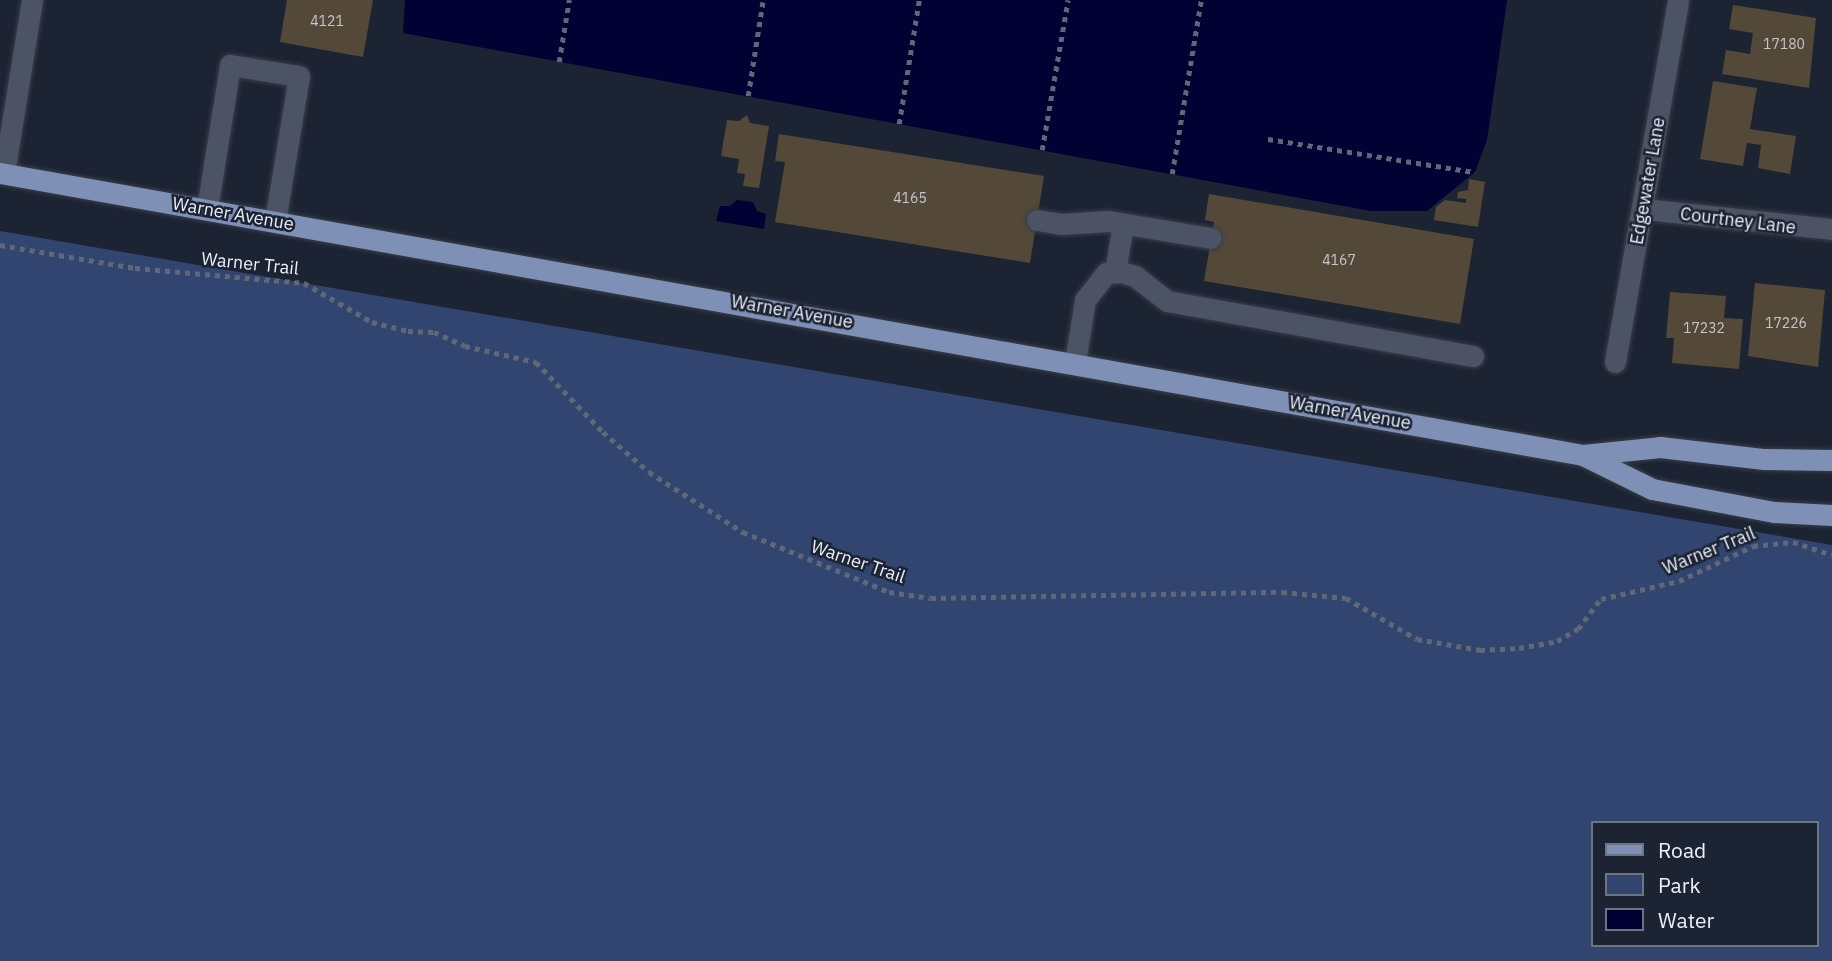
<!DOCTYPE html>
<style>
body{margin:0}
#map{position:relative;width:1832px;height:961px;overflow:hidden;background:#1c2332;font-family:"IBM Plex Sans",sans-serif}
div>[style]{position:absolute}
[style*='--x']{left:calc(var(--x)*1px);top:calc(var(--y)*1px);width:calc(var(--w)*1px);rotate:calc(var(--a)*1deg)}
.green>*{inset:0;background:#324570}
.water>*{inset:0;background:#010134}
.building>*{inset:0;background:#544939}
.path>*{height:4.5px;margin-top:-2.25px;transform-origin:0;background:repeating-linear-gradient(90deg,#616875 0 5px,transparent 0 10px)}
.roads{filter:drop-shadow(0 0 2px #393e4a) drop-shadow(0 0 2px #393e4a)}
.minor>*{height:21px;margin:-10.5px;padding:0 10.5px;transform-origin:10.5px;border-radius:10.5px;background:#4b5364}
.major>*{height:21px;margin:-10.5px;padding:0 10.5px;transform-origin:10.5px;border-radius:10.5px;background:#7f90b7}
span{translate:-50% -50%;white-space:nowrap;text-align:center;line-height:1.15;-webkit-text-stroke:5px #1c2332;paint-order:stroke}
.number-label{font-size:14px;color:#c4c6ca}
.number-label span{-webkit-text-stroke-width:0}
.street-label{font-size:18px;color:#eaeffa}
.legend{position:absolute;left:1591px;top:821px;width:228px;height:126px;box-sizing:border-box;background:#1c2332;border:2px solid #6e7582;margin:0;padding:9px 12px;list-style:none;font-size:21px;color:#eaeffa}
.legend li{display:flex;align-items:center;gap:14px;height:35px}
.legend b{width:35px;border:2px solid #6e7582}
</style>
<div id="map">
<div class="green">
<i style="clip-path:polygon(evenodd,0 231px,1832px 545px,1832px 961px,0 961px,0 231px,1592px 823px,1816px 823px,1816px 945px,1592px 945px,1592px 823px)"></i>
</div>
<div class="water">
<i style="clip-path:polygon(405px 0,1507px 0,1487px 140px,1475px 172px,1427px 211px,1371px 211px,403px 33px)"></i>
<i style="clip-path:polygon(737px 200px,753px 202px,757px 211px,766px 214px,764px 229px,716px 221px,720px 206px,730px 206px)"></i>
</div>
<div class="building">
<i style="clip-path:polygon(287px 0,373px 0,363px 57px,280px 42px)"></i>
<i style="clip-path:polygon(1733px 5px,1816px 18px,1809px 88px,1722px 74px,1726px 50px,1750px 54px,1753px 33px,1729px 29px)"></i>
<i style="clip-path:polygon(1713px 81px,1757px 88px,1750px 129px,1796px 136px,1790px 174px,1758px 168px,1761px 145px,1747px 143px,1743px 166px,1700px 159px)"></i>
<i style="clip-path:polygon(747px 115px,750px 123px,769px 126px,759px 188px,743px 186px,745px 174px,737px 173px,739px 159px,721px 156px,727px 120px,739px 121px)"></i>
<i style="clip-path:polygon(779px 134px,1044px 176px,1030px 263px,775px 222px,785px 162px,775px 161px)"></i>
<i style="clip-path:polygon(1469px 179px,1485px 182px,1478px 227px,1434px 220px,1436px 207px,1445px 200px,1466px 203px,1466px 199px,1457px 198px,1458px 192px,1468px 190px)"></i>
<i style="clip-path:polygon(1209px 194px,1474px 239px,1460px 324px,1204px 281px,1214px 222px,1205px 220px)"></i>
<i style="clip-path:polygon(1755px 283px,1825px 290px,1818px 367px,1748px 356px)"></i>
<i style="clip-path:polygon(1670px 292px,1726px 296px,1724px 318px,1743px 319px,1739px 369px,1672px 363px,1674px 338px,1666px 338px)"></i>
</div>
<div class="path">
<i style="--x:559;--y:62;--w:63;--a:-80.8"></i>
<i style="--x:748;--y:96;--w:97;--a:-81.1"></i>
<i style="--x:899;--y:124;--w:126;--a:-80.8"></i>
<i style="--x:1268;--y:139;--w:210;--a:9.1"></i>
<i style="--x:1042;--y:150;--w:152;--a:-80.2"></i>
<i style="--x:1172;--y:174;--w:176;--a:-80.5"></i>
<i style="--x:0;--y:245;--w:137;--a:9.7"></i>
<i style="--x:135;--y:268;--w:170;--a:5.1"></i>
<i style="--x:304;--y:283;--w:78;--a:29.8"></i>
<i style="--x:372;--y:322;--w:37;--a:14"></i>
<i style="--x:408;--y:331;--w:26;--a:2"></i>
<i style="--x:434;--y:332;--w:34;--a:24"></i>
<i style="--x:465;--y:346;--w:73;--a:12.7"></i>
<i style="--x:536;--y:362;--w:97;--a:46.3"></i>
<i style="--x:603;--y:432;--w:61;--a:41"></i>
<i style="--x:649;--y:472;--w:112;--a:32.6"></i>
<i style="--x:743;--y:532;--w:158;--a:22.3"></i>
<i style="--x:889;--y:592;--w:42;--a:8.1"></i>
<i style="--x:931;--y:598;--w:351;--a:-1"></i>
<i style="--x:1282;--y:592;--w:64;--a:5.4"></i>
<i style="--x:1346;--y:598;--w:82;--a:30"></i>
<i style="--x:1417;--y:639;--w:64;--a:9.9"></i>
<i style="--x:1480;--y:650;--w:39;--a:-3"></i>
<i style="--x:1519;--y:648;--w:39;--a:-10"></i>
<i style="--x:1557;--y:641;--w:24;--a:-30"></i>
<i style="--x:1578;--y:629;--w:38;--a:-53"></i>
<i style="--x:1601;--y:599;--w:80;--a:-13"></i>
<i style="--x:1679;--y:581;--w:82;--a:-25.3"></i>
<i style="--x:1753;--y:546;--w:40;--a:-5.7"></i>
<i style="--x:1793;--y:542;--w:41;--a:18.4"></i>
</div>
<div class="roads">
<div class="minor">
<i style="--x:4;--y:173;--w:175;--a:-80.8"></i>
<i style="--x:207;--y:209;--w:146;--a:-80.9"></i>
<i style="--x:230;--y:65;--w:70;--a:9.1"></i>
<i style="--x:299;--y:76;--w:147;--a:99.4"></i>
<i style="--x:1645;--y:209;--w:188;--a:6.1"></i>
<i style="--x:1037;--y:220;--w:24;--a:9"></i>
<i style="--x:1061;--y:224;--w:47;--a:-3.7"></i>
<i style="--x:1108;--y:221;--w:104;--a:9.4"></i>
<i style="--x:1115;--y:272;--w:49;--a:-80.5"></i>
<i style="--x:1075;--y:362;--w:63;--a:-80.8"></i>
<i style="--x:1085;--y:300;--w:34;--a:-52"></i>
<i style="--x:1106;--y:273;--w:15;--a:-4"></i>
<i style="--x:1121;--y:272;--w:15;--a:16"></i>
<i style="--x:1135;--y:276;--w:41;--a:38"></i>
<i style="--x:1167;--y:301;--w:311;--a:10.2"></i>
<i style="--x:1615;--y:362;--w:367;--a:-80.1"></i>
</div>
<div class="major">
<i style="--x:0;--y:173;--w:1608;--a:10.1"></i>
<i style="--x:1583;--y:455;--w:77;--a:26.2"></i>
<i style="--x:1652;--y:489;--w:124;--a:10.7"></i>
<i style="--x:1774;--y:512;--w:58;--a:3"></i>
<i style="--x:1583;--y:455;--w:77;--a:-5.9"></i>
<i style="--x:1660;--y:447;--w:105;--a:6.6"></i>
<i style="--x:1764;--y:459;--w:68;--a:0.8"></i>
</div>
</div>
<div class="number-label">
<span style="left:327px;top:21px">4121</span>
<span style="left:1784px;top:44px">17180</span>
<span style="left:910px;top:198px">4165</span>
<span style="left:1339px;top:260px">4167</span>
<span style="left:1786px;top:323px">17226</span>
<span style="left:1704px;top:328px">17232</span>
</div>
<div class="street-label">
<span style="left:1648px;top:181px;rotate:-80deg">Edgewater Lane</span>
<span style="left:233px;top:214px;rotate:10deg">Warner Avenue</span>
<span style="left:1738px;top:221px;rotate:7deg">Courtney Lane</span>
<span style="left:250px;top:264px;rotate:6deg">Warner Trail</span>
<span style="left:792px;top:312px;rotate:10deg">Warner Avenue</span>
<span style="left:1350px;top:413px;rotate:10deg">Warner Avenue</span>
<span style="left:1709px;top:551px;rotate:-22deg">Warner Trail</span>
<span style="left:858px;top:562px;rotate:19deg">Warner Trail</span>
</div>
<ul class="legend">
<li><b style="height:9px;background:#7f90b7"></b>Road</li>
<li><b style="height:19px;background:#324570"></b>Park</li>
<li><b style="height:19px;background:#010134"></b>Water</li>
</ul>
</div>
